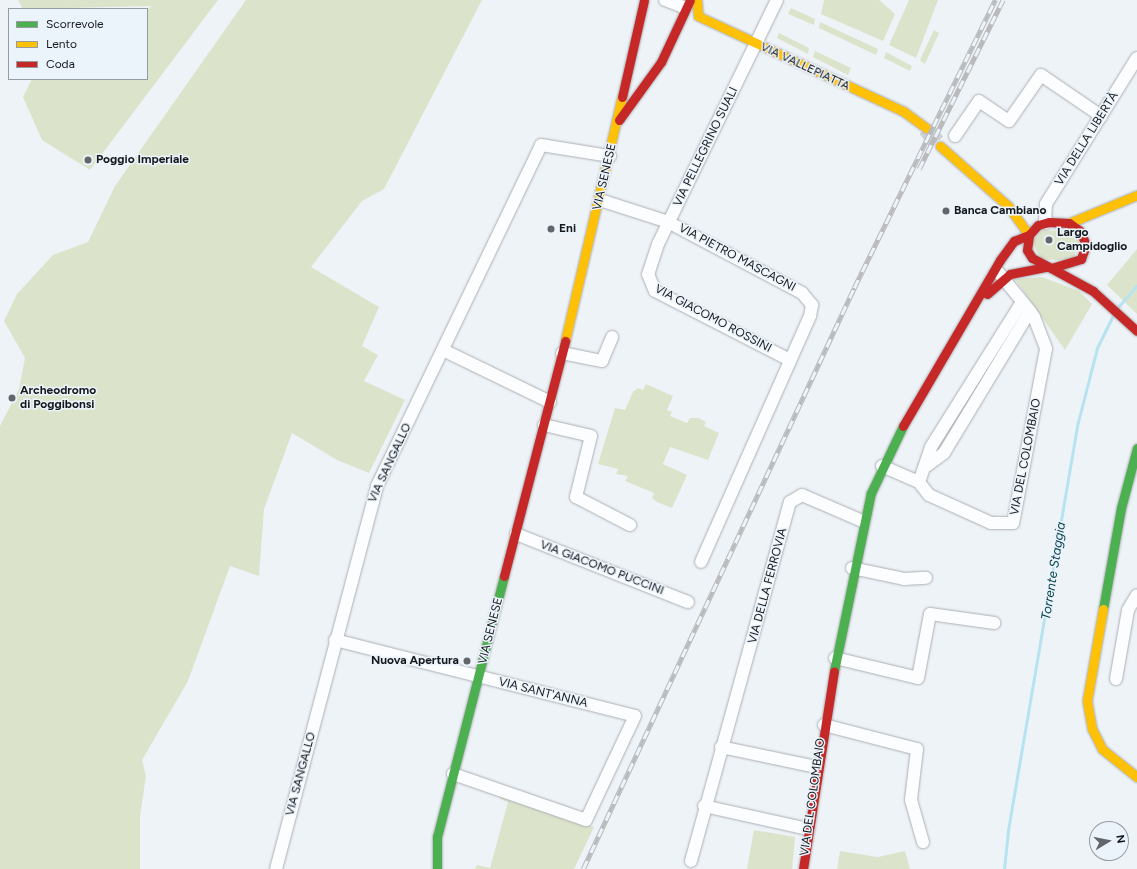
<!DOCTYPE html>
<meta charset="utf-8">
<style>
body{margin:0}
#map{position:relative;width:1137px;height:869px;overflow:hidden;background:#eef3f8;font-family:Figtree,sans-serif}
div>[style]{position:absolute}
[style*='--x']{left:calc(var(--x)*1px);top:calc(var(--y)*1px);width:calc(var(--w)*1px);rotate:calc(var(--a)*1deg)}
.green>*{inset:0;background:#dce3cb}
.stream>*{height:3px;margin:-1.5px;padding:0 1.5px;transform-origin:1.5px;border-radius:1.5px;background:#b7e3f0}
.secondary-tunnel>*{height:17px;margin-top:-8.5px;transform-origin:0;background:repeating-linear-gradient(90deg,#ced2d7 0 17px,transparent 0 25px)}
.roads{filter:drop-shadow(0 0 1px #abafb3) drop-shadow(0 0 1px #abafb3)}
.street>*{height:12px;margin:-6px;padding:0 6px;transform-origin:6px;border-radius:6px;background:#fcfdfe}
.fast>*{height:9px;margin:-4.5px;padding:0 4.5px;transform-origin:4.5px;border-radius:4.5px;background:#4caf50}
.slow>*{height:9px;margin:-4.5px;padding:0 4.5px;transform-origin:4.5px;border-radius:4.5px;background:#ffc107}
.jam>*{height:9px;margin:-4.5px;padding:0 4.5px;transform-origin:4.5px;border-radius:4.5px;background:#c62828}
.rail>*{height:4.5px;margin-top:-2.25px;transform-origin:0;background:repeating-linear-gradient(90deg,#ebf3fb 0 9px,#b8babb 0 18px);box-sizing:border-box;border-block:1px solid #b8babb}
.dots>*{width:11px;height:11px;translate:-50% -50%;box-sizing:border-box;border:2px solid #ebf3fb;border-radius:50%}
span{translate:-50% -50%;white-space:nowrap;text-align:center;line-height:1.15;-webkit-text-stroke:3px #ebf3fb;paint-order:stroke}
.street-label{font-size:12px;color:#16191c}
.poi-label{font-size:12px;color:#16191c;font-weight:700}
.left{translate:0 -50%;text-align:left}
.right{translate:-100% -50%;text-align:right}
.water-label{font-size:13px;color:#07404c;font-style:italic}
.legend{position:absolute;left:8px;top:8px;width:140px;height:72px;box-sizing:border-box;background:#ebf3fb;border:1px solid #969ca2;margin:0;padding:5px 7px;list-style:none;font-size:12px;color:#16191c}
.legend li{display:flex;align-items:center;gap:8px;height:20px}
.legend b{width:20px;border:1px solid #969ca2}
.north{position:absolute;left:1089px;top:821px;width:40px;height:40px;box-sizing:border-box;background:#ebf3fb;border:1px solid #969ca2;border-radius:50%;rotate:80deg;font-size:11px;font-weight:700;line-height:16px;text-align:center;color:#16191c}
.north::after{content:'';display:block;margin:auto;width:14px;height:18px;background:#626569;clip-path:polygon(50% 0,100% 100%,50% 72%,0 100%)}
</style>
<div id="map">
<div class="green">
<i style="clip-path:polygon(18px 0,218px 0,90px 170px,42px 140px,23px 97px,32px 79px,147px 79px,147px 9px,152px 6px,23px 9px)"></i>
<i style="clip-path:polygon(246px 0,482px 0,384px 189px,362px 201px,311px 267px,379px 307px,362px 346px,378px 355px,364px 381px,405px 400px,369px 473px,337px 460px,292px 433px,264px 509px,259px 576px,230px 566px,188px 681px,142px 760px,146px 776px,140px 816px,140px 869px,0 869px,0 426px,19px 389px,25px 358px,4px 321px,17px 294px,53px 255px,88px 242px,115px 186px)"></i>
<i style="clip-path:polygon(824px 0,879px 0,895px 14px,883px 41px,821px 14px)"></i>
<i style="clip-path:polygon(909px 0,938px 0,916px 58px,889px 45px)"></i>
<i style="clip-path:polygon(791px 8px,815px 19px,814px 25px,788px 14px)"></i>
<i style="clip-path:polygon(820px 22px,878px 49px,876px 55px,819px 28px)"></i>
<i style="clip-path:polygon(934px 30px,939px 33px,925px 64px,920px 60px)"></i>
<i style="clip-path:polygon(779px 33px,809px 48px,808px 54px,777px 38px)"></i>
<i style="clip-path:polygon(815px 51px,851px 68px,848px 75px,813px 57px)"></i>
<i style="clip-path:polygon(886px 52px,912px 66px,910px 71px,884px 58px)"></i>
<i style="clip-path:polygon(1042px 230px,1069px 231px,1080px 243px,1072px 261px,1041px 259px,1032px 242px)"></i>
<i style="clip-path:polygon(1137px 249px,1137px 314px,1107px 285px)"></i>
<i style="clip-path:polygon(1042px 277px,1079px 291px,1092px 304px,1065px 350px,1015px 279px)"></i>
<i style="clip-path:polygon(646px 384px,673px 396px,667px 410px,672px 412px,670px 416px,687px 423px,690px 418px,698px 418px,706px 422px,704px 426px,719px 433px,708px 460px,670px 447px,663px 464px,687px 475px,672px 508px,657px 502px,652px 498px,654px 493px,625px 481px,628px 476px,616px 474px,618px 469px,598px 464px,615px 408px,625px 410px,633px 392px,638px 388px,643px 390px)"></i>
<i style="clip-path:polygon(502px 793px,594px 827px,574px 869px,475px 869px,477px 865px,490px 868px,508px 802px,500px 799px)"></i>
<i style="clip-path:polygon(754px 830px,795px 837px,792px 869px,747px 869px)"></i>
<i style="clip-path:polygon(840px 851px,878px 857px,905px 851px,910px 869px,837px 869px)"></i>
</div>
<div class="stream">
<i style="--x:1118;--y:307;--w:29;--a:-49"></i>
<i style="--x:1004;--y:869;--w:39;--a:-84"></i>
<i style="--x:1008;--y:830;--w:414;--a:-80.3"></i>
<i style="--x:1078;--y:422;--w:76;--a:-75.6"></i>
<i style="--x:1097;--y:348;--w:37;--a:-64"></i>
</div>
<div class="secondary-tunnel">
<i style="--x:926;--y:128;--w:23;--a:52"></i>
</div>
<div class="roads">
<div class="street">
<i style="--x:665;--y:0;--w:22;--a:21"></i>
<i style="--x:777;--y:0;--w:271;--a:116"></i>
<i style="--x:658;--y:244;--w:32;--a:108"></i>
<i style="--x:648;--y:274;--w:18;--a:68"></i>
<i style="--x:655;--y:291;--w:149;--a:27.1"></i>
<i style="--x:955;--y:136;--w:42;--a:-55.6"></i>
<i style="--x:979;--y:101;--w:36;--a:34"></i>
<i style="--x:1009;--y:121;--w:56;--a:-55.2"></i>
<i style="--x:1041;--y:75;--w:73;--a:34.3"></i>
<i style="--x:600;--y:200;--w:71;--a:17.9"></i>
<i style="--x:668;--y:222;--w:152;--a:27.9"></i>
<i style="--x:802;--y:293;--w:16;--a:50"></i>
<i style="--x:812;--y:305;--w:11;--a:100"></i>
<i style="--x:810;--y:316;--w:269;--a:113.9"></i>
<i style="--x:1045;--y:223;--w:19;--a:-87"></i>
<i style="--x:1046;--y:204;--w:172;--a:-58.1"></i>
<i style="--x:999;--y:273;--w:49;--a:50.8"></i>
<i style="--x:1030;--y:311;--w:7;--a:56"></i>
<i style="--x:1034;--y:317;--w:34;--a:69"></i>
<i style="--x:1046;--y:349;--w:177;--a:100.7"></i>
<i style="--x:1013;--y:523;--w:22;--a:180"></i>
<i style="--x:991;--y:523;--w:68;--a:-155.7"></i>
<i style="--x:929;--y:495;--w:16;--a:-128"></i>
<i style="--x:919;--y:482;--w:37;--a:-71"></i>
<i style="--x:931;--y:447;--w:171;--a:-57.9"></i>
<i style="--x:443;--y:350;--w:119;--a:25.9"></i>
<i style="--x:562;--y:353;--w:41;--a:11.3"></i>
<i style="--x:602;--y:361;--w:26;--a:-67"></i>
<i style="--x:544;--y:425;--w:48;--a:13.2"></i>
<i style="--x:591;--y:436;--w:63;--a:103.8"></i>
<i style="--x:576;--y:497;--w:61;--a:27.4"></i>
<i style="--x:928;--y:465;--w:20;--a:-37"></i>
<i style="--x:944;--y:453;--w:166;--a:-58.8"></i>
<i style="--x:882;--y:466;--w:40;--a:23.4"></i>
<i style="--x:516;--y:534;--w:185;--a:21.6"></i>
<i style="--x:852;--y:568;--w:53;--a:11.9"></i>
<i style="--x:904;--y:579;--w:22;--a:-3"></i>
<i style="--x:335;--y:640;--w:309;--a:14.2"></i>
<i style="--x:635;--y:716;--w:115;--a:115.2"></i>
<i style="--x:586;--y:820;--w:141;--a:-160.9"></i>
<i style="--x:835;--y:658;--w:85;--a:13.5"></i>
<i style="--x:918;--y:678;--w:65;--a:-79.4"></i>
<i style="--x:930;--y:614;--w:65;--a:8"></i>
<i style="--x:1116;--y:679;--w:70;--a:-80.1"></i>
<i style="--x:1128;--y:610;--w:17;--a:-59"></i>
<i style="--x:824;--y:725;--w:96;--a:14.5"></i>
<i style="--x:917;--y:749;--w:51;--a:96.7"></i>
<i style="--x:911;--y:800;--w:44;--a:74.1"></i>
<i style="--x:721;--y:747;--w:98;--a:11.8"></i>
<i style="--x:704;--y:806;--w:107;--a:12.5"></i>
<i style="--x:691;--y:861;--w:372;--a:-74.6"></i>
<i style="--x:790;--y:502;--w:14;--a:-30"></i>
<i style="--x:802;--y:495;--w:65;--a:23.4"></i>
<i style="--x:276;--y:869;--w:396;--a:-75.2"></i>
<i style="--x:377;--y:486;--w:378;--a:-64.3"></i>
<i style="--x:541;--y:145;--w:70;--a:9.1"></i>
</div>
<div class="fast">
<i style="--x:1103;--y:609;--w:103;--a:-79.9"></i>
<i style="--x:1121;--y:508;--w:62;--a:-75.1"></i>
<i style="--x:834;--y:671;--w:182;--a:-78.3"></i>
<i style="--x:871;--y:493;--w:74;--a:-64.5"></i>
<i style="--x:437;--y:869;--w:32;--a:-90"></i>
<i style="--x:437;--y:837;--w:269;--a:-75.6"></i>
</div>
<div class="slow">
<i style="--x:697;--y:0;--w:16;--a:86"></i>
<i style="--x:698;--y:16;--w:226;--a:24.9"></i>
<i style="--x:903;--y:111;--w:29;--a:36"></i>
<i style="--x:940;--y:146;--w:91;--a:41.4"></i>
<i style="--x:1008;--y:206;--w:36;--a:54"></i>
<i style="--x:1069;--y:223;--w:74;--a:-22.4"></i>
<i style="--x:565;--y:341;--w:251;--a:-76.9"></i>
<i style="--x:1103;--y:609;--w:93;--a:99.9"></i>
<i style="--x:1087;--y:701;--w:28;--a:80"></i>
<i style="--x:1092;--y:729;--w:22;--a:63"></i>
<i style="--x:1102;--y:749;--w:45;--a:38.7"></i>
</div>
<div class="jam">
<i style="--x:622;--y:97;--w:99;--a:-77.2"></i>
<i style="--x:619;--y:120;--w:72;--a:-54.1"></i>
<i style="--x:661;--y:62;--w:68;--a:-64.9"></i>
<i style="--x:1049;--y:222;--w:20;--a:3"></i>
<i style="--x:1069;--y:223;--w:14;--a:36"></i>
<i style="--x:1080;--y:231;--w:15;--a:67"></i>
<i style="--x:1086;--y:245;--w:15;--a:110"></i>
<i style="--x:1081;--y:259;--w:31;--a:163"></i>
<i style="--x:1051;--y:268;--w:21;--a:-152"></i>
<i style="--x:1032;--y:258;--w:9;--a:-122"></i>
<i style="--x:1027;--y:250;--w:15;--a:-82"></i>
<i style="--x:1029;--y:235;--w:13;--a:-48"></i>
<i style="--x:1038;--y:225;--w:11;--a:-15"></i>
<i style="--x:1051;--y:268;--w:48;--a:28.7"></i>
<i style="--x:1093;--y:291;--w:59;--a:42.3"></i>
<i style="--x:987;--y:294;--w:30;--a:-41"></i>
<i style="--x:1010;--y:274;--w:37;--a:-11"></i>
<i style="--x:903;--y:426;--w:192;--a:-59.7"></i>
<i style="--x:1000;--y:260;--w:24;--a:-54"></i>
<i style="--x:1014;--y:241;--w:16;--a:-22"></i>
<i style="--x:504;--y:576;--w:243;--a:-75.4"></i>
<i style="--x:803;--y:869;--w:200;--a:-81.1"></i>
</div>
</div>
<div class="rail">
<i style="--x:919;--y:169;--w:189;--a:-63.6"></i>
<i style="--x:583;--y:869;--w:641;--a:-64.99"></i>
<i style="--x:854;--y:288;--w:321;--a:-63.9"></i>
</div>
<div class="dots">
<i style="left:88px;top:160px;background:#626569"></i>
<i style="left:946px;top:211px;background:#626569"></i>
<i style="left:551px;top:229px;background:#626569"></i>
<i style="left:1049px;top:240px;background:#626569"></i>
<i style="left:12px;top:398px;background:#626569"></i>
<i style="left:467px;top:661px;background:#626569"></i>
</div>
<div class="street-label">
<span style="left:805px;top:67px;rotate:25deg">VIA VALLEPIATTA</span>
<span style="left:1087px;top:139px;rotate:-58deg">VIA DELLA LIBERTÀ</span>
<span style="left:706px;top:147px;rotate:-64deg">VIA PELLEGRINO SUALI</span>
<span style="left:605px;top:177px;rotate:-77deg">VIA SENESE</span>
<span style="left:737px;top:258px;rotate:28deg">VIA PIETRO MASCAGNI</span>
<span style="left:713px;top:319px;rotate:28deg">VIA GIACOMO ROSSINI</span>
<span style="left:1026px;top:457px;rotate:-79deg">VIA DEL COLOMBAIO</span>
<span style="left:390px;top:463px;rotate:-65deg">VIA SANGALLO</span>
<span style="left:602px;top:568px;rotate:21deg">VIA GIACOMO PUCCINI</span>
<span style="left:768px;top:586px;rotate:-75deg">VIA DELLA FERROVIA</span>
<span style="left:491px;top:631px;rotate:-76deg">VIA SENESE</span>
<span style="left:543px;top:693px;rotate:14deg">VIA SANT'ANNA</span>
<span style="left:301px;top:774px;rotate:-75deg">VIA SANGALLO</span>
<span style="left:813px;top:797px;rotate:-82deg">VIA DEL COLOMBAIO</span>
</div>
<div class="poi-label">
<span class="left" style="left:96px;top:160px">Poggio Imperiale</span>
<span class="left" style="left:954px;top:211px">Banca Cambiano</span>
<span class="left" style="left:559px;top:229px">Eni</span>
<span class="left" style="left:1057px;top:240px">Largo<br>Campidoglio</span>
<span class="left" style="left:20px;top:398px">Archeodromo<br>di Poggibonsi</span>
<span class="right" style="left:459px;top:661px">Nuova Apertura</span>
</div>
<div class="water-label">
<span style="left:1054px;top:571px;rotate:-81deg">Torrente Staggia</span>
</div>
<ul class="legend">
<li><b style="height:5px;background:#4caf50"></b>Scorrevole</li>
<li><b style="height:5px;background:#ffc107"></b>Lento</li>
<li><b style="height:5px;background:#c62828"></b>Coda</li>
</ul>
<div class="north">N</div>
</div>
